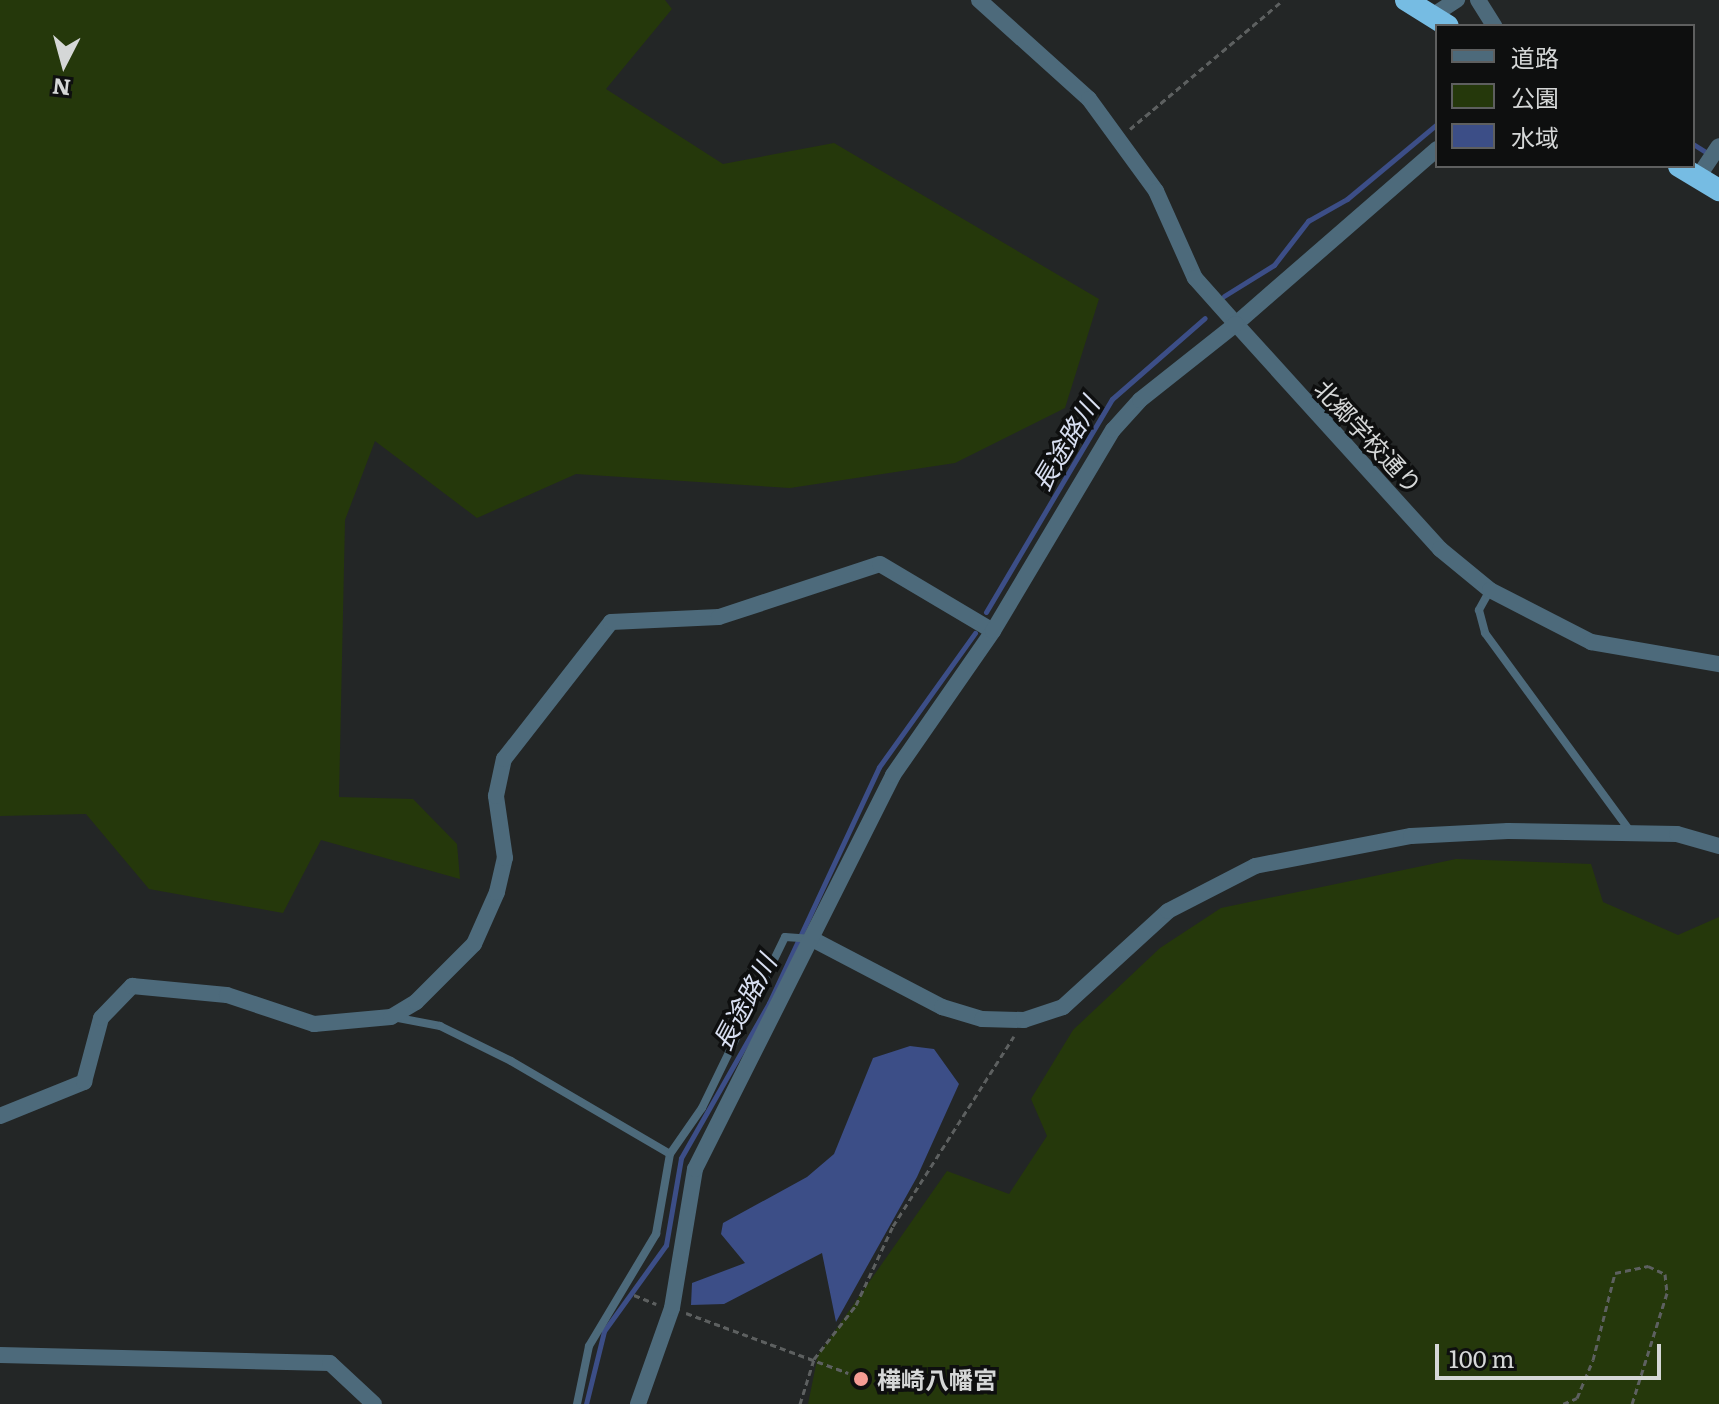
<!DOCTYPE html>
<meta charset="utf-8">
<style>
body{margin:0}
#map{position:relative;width:1719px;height:1404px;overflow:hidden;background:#232626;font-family:Literata,"Noto Sans JP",serif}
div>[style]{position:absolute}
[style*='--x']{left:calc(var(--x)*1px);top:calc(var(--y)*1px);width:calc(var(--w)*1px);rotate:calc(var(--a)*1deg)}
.green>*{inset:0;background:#25380b}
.water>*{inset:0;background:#3c4e87}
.stream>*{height:5px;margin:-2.5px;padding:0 2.5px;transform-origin:2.5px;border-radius:2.5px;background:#3c4e87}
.path>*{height:3px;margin-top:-1.5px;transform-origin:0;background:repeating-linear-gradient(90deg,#5d6060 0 6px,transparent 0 10px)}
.service>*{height:8px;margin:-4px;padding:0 4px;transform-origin:4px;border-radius:4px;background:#4d6a7b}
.minor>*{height:16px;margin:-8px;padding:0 8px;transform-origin:8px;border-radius:8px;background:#4d6a7b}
.tertiary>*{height:16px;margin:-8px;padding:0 8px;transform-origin:8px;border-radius:8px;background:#4d6a7b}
.trunk>*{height:22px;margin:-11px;padding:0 11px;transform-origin:11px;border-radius:11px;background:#76bce3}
.dots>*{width:22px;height:22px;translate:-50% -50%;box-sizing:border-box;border:4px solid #0e0f0f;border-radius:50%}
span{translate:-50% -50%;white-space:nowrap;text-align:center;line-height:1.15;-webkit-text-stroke:7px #0e0f0f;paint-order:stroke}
.street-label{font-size:24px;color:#d5d7d7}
.poi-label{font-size:24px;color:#d5d7d7;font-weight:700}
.left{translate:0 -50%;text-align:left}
.water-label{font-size:26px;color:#d9e0f2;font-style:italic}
.legend{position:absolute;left:1435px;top:24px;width:260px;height:144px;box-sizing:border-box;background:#0e0f0f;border:2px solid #5e5f5f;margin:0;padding:10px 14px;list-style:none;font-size:24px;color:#d5d7d7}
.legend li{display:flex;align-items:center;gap:16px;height:40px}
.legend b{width:40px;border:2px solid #5e5f5f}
.north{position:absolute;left:24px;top:24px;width:80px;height:80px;-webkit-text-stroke:6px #0e0f0f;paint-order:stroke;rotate:186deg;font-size:22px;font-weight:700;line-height:32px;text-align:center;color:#d5d7d7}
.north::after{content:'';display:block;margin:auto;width:28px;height:36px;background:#d5d7d7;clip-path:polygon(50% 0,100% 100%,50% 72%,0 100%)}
.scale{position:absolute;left:1435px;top:1344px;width:226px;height:36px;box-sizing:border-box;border:4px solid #d5d7d7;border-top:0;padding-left:10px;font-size:24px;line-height:28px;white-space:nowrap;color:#d5d7d7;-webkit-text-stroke:6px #0e0f0f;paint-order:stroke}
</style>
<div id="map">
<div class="green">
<i style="clip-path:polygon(0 0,665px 0,672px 9px,606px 89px,723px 164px,834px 143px,1099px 299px,1065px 408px,955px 463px,790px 488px,576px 474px,477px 518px,375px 441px,345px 520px,339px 797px,413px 799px,457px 844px,460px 879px,321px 840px,283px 913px,149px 889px,86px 814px,0 816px)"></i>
<i style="clip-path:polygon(1456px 859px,1591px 864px,1603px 902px,1678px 935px,1719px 917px,1719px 1404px,808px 1404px,818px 1355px,947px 1171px,1009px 1194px,1047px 1136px,1031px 1099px,1073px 1030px,1160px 948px,1221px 908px)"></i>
</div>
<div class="water">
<i style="clip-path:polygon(910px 1046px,934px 1049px,959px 1084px,917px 1177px,836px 1322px,822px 1253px,724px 1304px,691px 1305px,692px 1283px,745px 1263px,721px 1234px,723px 1223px,807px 1177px,834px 1154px,873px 1058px)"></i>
</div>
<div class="stream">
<i style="--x:1693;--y:144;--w:19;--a:32"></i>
<i style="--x:1224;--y:296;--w:59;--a:-31.8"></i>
<i style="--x:1274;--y:265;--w:56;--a:-52.3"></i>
<i style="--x:1308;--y:221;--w:45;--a:-29.4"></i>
<i style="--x:1347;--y:199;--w:117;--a:-39.8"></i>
<i style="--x:986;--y:612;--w:247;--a:-59.4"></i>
<i style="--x:1112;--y:399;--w:123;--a:-41.1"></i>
<i style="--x:586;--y:1404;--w:75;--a:-76.1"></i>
<i style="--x:604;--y:1331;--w:106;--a:-54.2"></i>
<i style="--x:666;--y:1245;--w:88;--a:-80.2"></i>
<i style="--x:681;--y:1158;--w:178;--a:-60.4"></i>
<i style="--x:769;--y:1003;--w:260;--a:-65"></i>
<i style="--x:879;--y:767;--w:165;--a:-54.4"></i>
</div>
<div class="path">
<i style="--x:1130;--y:129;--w:200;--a:-40.1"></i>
<i style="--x:634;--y:1295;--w:24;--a:22"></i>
<i style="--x:686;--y:1313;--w:173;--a:20.3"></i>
<i style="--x:800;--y:1404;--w:47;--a:-72.7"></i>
<i style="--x:814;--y:1359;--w:68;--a:-52.1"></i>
<i style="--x:856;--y:1305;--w:87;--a:-64.9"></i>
<i style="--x:893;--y:1226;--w:225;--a:-57.5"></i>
<i style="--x:1563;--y:1404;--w:15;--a:-23"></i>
<i style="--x:1577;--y:1398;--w:41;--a:-67.2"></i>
<i style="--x:1593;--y:1360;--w:90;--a:-75.8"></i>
<i style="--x:1615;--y:1273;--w:34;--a:-12"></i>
<i style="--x:1648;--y:1266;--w:19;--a:25"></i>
<i style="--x:1665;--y:1274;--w:19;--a:84"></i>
<i style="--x:1667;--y:1293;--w:116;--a:107.5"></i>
</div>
<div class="service">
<i style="--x:1490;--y:590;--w:23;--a:119"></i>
<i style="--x:1479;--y:610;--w:24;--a:75"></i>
<i style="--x:1485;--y:633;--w:245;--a:53.8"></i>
<i style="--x:393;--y:1017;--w:48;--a:10.8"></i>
<i style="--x:440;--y:1026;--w:79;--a:26.2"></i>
<i style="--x:511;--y:1061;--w:184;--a:30.3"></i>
<i style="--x:577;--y:1404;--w:59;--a:-78.3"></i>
<i style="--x:589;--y:1346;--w:131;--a:-59.1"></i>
<i style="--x:656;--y:1234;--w:81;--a:-80.1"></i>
<i style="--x:670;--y:1154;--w:56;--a:-55.2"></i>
<i style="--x:702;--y:1108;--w:190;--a:-64.1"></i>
<i style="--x:785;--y:937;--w:27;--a:4"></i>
</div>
<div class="minor">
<i style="--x:979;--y:0;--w:148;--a:42"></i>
<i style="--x:1089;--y:99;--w:114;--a:53.9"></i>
<i style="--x:1156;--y:191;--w:95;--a:65.9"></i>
<i style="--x:1195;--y:278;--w:62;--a:48.3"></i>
<i style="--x:1698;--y:177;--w:37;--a:-56"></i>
<i style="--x:812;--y:939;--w:147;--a:27.6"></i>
<i style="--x:942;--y:1007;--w:42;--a:16.7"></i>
<i style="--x:982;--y:1019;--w:42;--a:1.4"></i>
<i style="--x:1024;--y:1020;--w:41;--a:-18.4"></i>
<i style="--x:1063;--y:1007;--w:142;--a:-42.4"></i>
<i style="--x:1168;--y:911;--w:98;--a:-27.3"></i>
<i style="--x:1255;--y:866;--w:159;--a:-10.9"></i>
<i style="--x:1411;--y:836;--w:97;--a:-3"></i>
<i style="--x:1508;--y:831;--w:169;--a:1"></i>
<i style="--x:1677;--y:834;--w:44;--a:15.9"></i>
<i style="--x:0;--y:1116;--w:91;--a:-22"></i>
<i style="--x:84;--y:1082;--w:66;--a:-75.1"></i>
<i style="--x:101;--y:1018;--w:45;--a:-45.9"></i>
<i style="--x:132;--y:986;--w:95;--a:5.4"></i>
<i style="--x:227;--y:995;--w:92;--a:18.4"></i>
<i style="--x:314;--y:1024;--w:77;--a:-5.2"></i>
<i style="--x:391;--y:1017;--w:29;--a:-31"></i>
<i style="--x:416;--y:1002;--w:82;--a:-45"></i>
<i style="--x:474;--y:944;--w:57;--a:-66.1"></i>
<i style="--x:497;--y:892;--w:35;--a:-77"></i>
<i style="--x:505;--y:858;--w:63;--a:-98.3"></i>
<i style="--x:496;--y:796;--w:38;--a:-78"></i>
<i style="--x:504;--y:759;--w:174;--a:-52"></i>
<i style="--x:611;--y:622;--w:108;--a:-2.7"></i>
<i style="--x:719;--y:617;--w:169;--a:-18.2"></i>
<i style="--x:880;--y:564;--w:131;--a:30.7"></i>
<i style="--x:0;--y:1355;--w:330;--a:1.4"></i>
<i style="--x:330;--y:1363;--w:60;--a:43"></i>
<i style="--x:638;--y:1404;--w:102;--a:-70.5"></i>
<i style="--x:672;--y:1308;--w:141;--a:-80.6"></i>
<i style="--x:695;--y:1169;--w:441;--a:-63.3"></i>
</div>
<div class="tertiary">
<i style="--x:1478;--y:0;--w:31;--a:58"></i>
<i style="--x:1432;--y:16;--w:30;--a:-33"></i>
<i style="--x:1437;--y:149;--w:267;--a:139"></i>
<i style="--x:1236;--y:324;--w:304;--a:47.8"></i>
<i style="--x:1440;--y:549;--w:65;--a:39.4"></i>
<i style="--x:1490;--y:590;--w:114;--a:27.2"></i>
<i style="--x:1591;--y:642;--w:130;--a:9.8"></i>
<i style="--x:893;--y:775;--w:175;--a:-55.2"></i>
<i style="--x:993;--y:631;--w:234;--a:-59.2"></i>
<i style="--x:1113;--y:430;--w:40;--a:-48"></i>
<i style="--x:1140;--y:400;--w:122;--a:-38.4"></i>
</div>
<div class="trunk">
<i style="--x:1406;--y:0;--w:49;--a:31.8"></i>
<i style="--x:1679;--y:166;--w:47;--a:31"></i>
</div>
<div class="dots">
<i style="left:861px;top:1379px;background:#f59c94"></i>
</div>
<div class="street-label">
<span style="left:1369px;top:436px;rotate:47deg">北郷学校通り</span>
</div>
<div class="poi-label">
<span class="left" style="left:877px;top:1379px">樺崎八幡宮</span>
</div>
<div class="water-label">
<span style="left:1064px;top:443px;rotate:-59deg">長途路川</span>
<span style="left:743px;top:1002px;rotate:-62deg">長途路川</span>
</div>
<ul class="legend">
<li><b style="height:10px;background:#4d6a7b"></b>道路</li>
<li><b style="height:22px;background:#25380b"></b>公園</li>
<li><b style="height:22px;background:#3c4e87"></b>水域</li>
</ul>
<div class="north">N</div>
<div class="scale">100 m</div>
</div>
